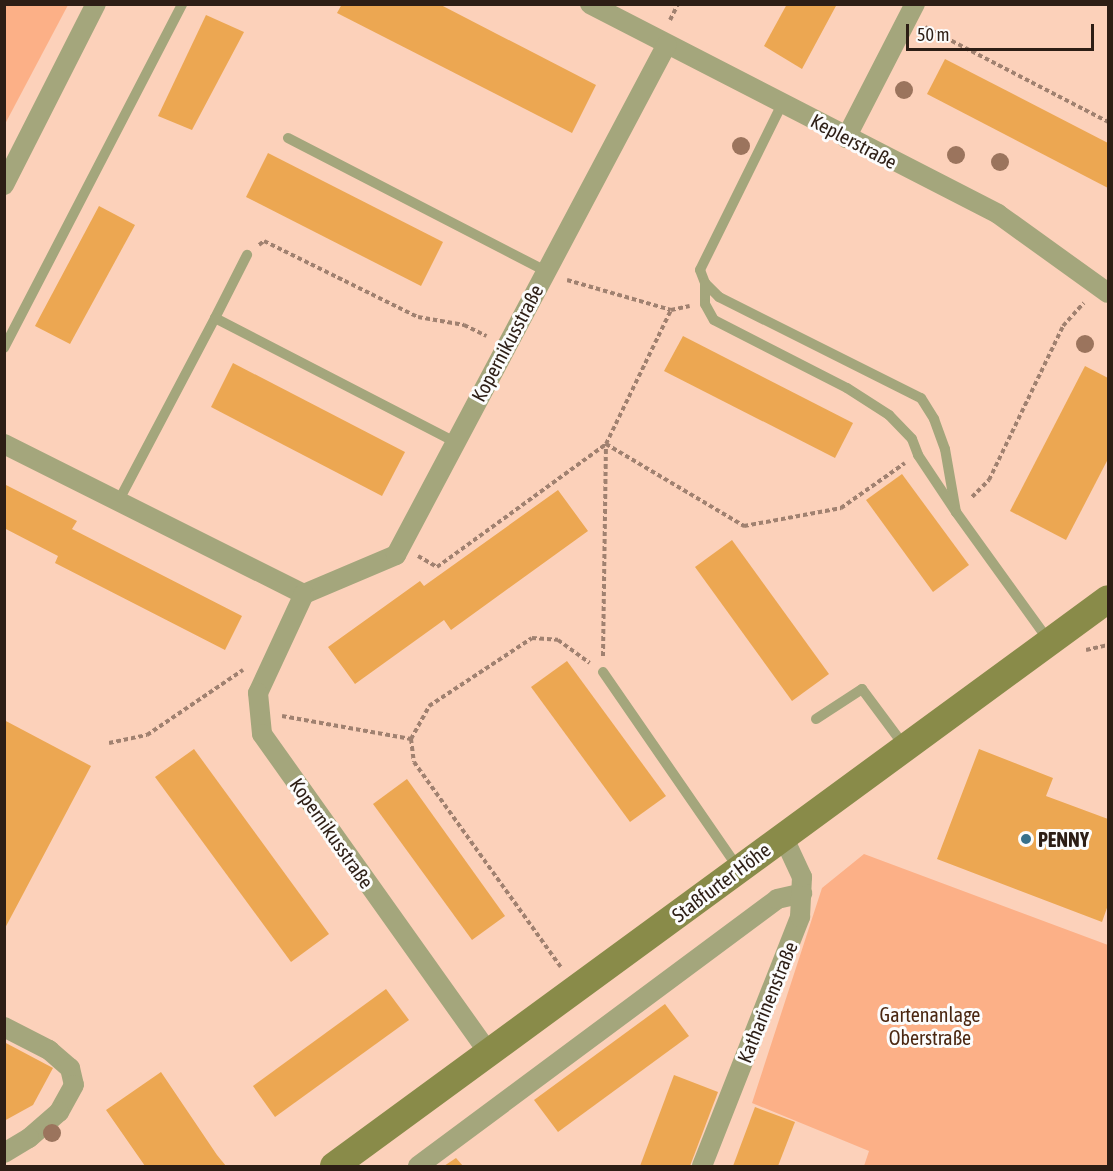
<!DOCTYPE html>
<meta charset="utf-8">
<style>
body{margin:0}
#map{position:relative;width:1113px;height:1171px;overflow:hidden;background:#fcd1ba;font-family:"Asap Condensed",sans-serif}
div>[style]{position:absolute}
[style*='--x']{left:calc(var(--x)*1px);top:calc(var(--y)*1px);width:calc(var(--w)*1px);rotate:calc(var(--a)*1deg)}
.green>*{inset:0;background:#fcb087}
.building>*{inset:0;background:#eca752}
.path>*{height:4px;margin-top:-2px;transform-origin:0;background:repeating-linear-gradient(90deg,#a08170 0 4.5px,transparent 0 7.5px)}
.service>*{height:10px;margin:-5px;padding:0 5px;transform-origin:5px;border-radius:5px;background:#a4a67c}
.minor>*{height:20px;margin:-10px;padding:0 10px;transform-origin:10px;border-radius:10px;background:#a4a67c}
.secondary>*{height:28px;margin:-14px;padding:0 14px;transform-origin:14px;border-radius:14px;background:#898b49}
.trees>*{width:18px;height:18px;margin:-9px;border-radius:50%;background:#9b745d}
.dots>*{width:16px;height:16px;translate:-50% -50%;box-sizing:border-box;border:3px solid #fcfcfc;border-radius:50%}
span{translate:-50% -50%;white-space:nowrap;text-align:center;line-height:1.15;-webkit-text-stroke:6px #fcfcfc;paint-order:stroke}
.street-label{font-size:20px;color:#2d1e15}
.poi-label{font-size:20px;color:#2d1e15;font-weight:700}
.left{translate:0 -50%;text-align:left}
.park-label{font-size:20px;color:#4b2711}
.frame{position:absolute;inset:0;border:6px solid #2d1e15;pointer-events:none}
.scale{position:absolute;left:906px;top:24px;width:188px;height:27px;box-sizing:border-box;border:3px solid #2d1e15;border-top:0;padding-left:8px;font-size:18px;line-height:21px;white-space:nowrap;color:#2d1e15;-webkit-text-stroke:4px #fcfcfc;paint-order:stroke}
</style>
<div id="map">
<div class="green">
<i style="clip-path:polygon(5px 4px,68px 5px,5px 124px,4px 5px)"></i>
<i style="clip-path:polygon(864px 854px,1108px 945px,1108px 1166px,864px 1166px,869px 1151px,752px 1103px,822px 888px)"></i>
</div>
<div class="building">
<i style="clip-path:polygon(342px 4px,439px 4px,596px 85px,572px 133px,337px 13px)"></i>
<i style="clip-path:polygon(787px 4px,837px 4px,802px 69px,764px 46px)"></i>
<i style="clip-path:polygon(206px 15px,244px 32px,192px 130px,158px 116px)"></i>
<i style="clip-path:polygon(945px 59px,1108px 143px,1108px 188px,927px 94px)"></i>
<i style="clip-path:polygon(268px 153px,443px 242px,421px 286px,246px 197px)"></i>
<i style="clip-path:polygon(99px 206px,135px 225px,70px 344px,35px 326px)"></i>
<i style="clip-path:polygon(683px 336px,853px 423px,835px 458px,664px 371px)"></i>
<i style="clip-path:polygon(233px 363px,405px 452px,382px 496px,211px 407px)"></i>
<i style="clip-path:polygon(1085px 366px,1108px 378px,1108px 459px,1066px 540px,1010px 511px)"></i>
<i style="clip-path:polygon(902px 474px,969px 565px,933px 592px,866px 500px)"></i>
<i style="clip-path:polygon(4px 484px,77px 521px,72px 529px,242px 616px,225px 650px,55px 563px,58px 556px,4px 528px)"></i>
<i style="clip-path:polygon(558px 490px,588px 531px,451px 630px,444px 620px,355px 684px,328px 647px,420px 581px,424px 586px)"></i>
<i style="clip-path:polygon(732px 540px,829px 674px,792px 701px,695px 567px)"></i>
<i style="clip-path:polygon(567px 661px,666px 796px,630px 822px,531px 687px)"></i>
<i style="clip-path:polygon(4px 720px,91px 766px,4px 930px)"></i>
<i style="clip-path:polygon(194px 749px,329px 934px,291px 962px,155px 777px)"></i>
<i style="clip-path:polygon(979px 749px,1053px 778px,1046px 796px,1108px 819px,1108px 905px,1102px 922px,937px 859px)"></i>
<i style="clip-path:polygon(407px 779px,505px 916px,472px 940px,373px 804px)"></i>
<i style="clip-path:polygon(386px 989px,409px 1020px,275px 1117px,253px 1086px)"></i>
<i style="clip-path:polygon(665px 1004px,689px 1036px,558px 1132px,534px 1100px)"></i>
<i style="clip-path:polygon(4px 1042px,53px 1068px,33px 1105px,4px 1121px)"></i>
<i style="clip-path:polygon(161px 1072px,217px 1155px,226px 1166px,145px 1166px,106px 1110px)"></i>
<i style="clip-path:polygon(674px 1075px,718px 1092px,690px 1166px,640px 1166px)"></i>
<i style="clip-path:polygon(755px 1107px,795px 1122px,778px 1166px,733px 1166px)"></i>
<i style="clip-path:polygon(456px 1158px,463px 1166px,444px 1166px)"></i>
</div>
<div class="path">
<i style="--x:670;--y:20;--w:18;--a:-63"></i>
<i style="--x:925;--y:27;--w:206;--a:27.4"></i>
<i style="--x:259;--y:245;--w:6;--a:-39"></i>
<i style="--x:264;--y:241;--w:172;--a:26.3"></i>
<i style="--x:418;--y:317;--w:47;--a:9.9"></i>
<i style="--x:464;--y:325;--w:25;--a:26"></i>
<i style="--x:567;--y:280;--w:108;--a:16.1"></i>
<i style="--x:671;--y:310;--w:19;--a:-12"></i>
<i style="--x:972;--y:497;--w:24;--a:-45"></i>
<i style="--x:989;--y:480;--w:171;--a:-64.3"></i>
<i style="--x:1063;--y:326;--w:31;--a:-48"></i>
<i style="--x:418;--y:556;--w:22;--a:30"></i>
<i style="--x:437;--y:567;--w:209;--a:-36"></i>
<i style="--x:606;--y:444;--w:161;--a:30.7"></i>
<i style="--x:744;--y:526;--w:99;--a:-10.5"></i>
<i style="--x:841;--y:508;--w:78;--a:-35.1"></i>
<i style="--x:1086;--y:650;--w:23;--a:-13"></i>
<i style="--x:603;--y:656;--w:212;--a:-89.2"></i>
<i style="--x:606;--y:444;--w:149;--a:-64.1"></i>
<i style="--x:282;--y:716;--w:131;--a:10.1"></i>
<i style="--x:411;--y:739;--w:38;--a:-61"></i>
<i style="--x:429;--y:706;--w:123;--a:-33.4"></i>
<i style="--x:532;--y:638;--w:26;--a:4"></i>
<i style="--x:558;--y:640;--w:39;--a:36"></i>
<i style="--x:411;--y:739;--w:23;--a:83"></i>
<i style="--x:414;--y:762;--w:252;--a:54.4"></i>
<i style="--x:109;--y:743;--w:39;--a:-12"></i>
<i style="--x:147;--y:735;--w:116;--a:-34.1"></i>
</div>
<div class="service">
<i style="--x:782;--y:104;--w:185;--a:116.3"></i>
<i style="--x:700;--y:270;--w:14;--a:69"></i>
<i style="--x:705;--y:283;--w:20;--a:45"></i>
<i style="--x:719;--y:297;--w:226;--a:26.6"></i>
<i style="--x:921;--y:398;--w:25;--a:58"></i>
<i style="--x:934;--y:419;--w:32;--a:70"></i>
<i style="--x:945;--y:449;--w:64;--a:80.1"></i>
<i style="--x:288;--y:138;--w:290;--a:27.3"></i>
<i style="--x:705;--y:283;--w:21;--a:90"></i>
<i style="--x:705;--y:304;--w:18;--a:61"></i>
<i style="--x:714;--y:320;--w:149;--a:27.1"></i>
<i style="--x:847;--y:388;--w:50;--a:32.7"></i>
<i style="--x:889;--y:415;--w:33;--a:46"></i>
<i style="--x:912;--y:439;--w:17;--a:69"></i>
<i style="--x:918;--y:455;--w:69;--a:56.3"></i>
<i style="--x:956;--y:512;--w:159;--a:54.2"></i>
<i style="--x:215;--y:318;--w:71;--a:-63.1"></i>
<i style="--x:4;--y:348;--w:387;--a:-62.6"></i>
<i style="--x:118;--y:502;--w:208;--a:-62.2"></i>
<i style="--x:215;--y:318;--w:270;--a:27.3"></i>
<i style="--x:603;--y:672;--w:239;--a:55.4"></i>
<i style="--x:816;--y:719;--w:55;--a:-33.1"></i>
<i style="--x:862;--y:689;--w:72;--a:53.4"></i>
</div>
<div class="minor">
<i style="--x:590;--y:4;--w:459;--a:27.2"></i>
<i style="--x:998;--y:214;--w:135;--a:35.7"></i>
<i style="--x:846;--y:138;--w:151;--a:-62.8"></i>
<i style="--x:4;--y:185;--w:203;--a:-63.1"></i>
<i style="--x:4;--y:444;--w:335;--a:26.6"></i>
<i style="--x:304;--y:594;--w:100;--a:-23"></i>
<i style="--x:396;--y:555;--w:578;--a:-62.06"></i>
<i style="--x:304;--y:594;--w:109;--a:114.9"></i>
<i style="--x:258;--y:693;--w:41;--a:84.4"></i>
<i style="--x:262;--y:734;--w:392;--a:54.6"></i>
<i style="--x:4;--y:1027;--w:51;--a:27.1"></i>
<i style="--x:49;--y:1050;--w:28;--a:41"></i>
<i style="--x:70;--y:1068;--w:17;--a:77"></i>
<i style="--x:74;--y:1085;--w:31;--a:119"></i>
<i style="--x:59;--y:1112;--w:40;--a:139"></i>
<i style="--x:29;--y:1138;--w:29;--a:149"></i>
<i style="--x:418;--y:1166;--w:447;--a:-36.6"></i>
<i style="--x:777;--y:899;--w:26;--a:-13"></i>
<i style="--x:702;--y:1166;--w:268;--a:-68.5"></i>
<i style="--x:800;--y:917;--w:40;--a:-87.1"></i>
<i style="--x:802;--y:877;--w:45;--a:-114.9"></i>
</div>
<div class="secondary">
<i style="--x:334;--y:1166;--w:959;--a:-36.22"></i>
</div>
<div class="trees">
<i style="left:904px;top:90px"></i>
<i style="left:741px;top:146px"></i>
<i style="left:956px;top:155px"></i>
<i style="left:1000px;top:162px"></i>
<i style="left:1085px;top:344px"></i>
<i style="left:52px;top:1133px"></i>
</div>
<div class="dots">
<i style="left:1026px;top:839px;background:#38718b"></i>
</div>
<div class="street-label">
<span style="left:854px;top:141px;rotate:28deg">Keplerstraße</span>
<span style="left:507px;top:343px;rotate:-62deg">Kopernikusstraße</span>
<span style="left:332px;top:833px;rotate:55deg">Kopernikusstraße</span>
<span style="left:721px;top:882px;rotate:-37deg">Staßfurter Höhe</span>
<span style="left:767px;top:1002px;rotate:-68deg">Katharinenstraße</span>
</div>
<div class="poi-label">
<span class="left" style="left:1038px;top:839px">PENNY</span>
</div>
<div class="park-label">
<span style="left:930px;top:1026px">Gartenanlage<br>Oberstraße</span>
</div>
<div class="frame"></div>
<div class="scale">50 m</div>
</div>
